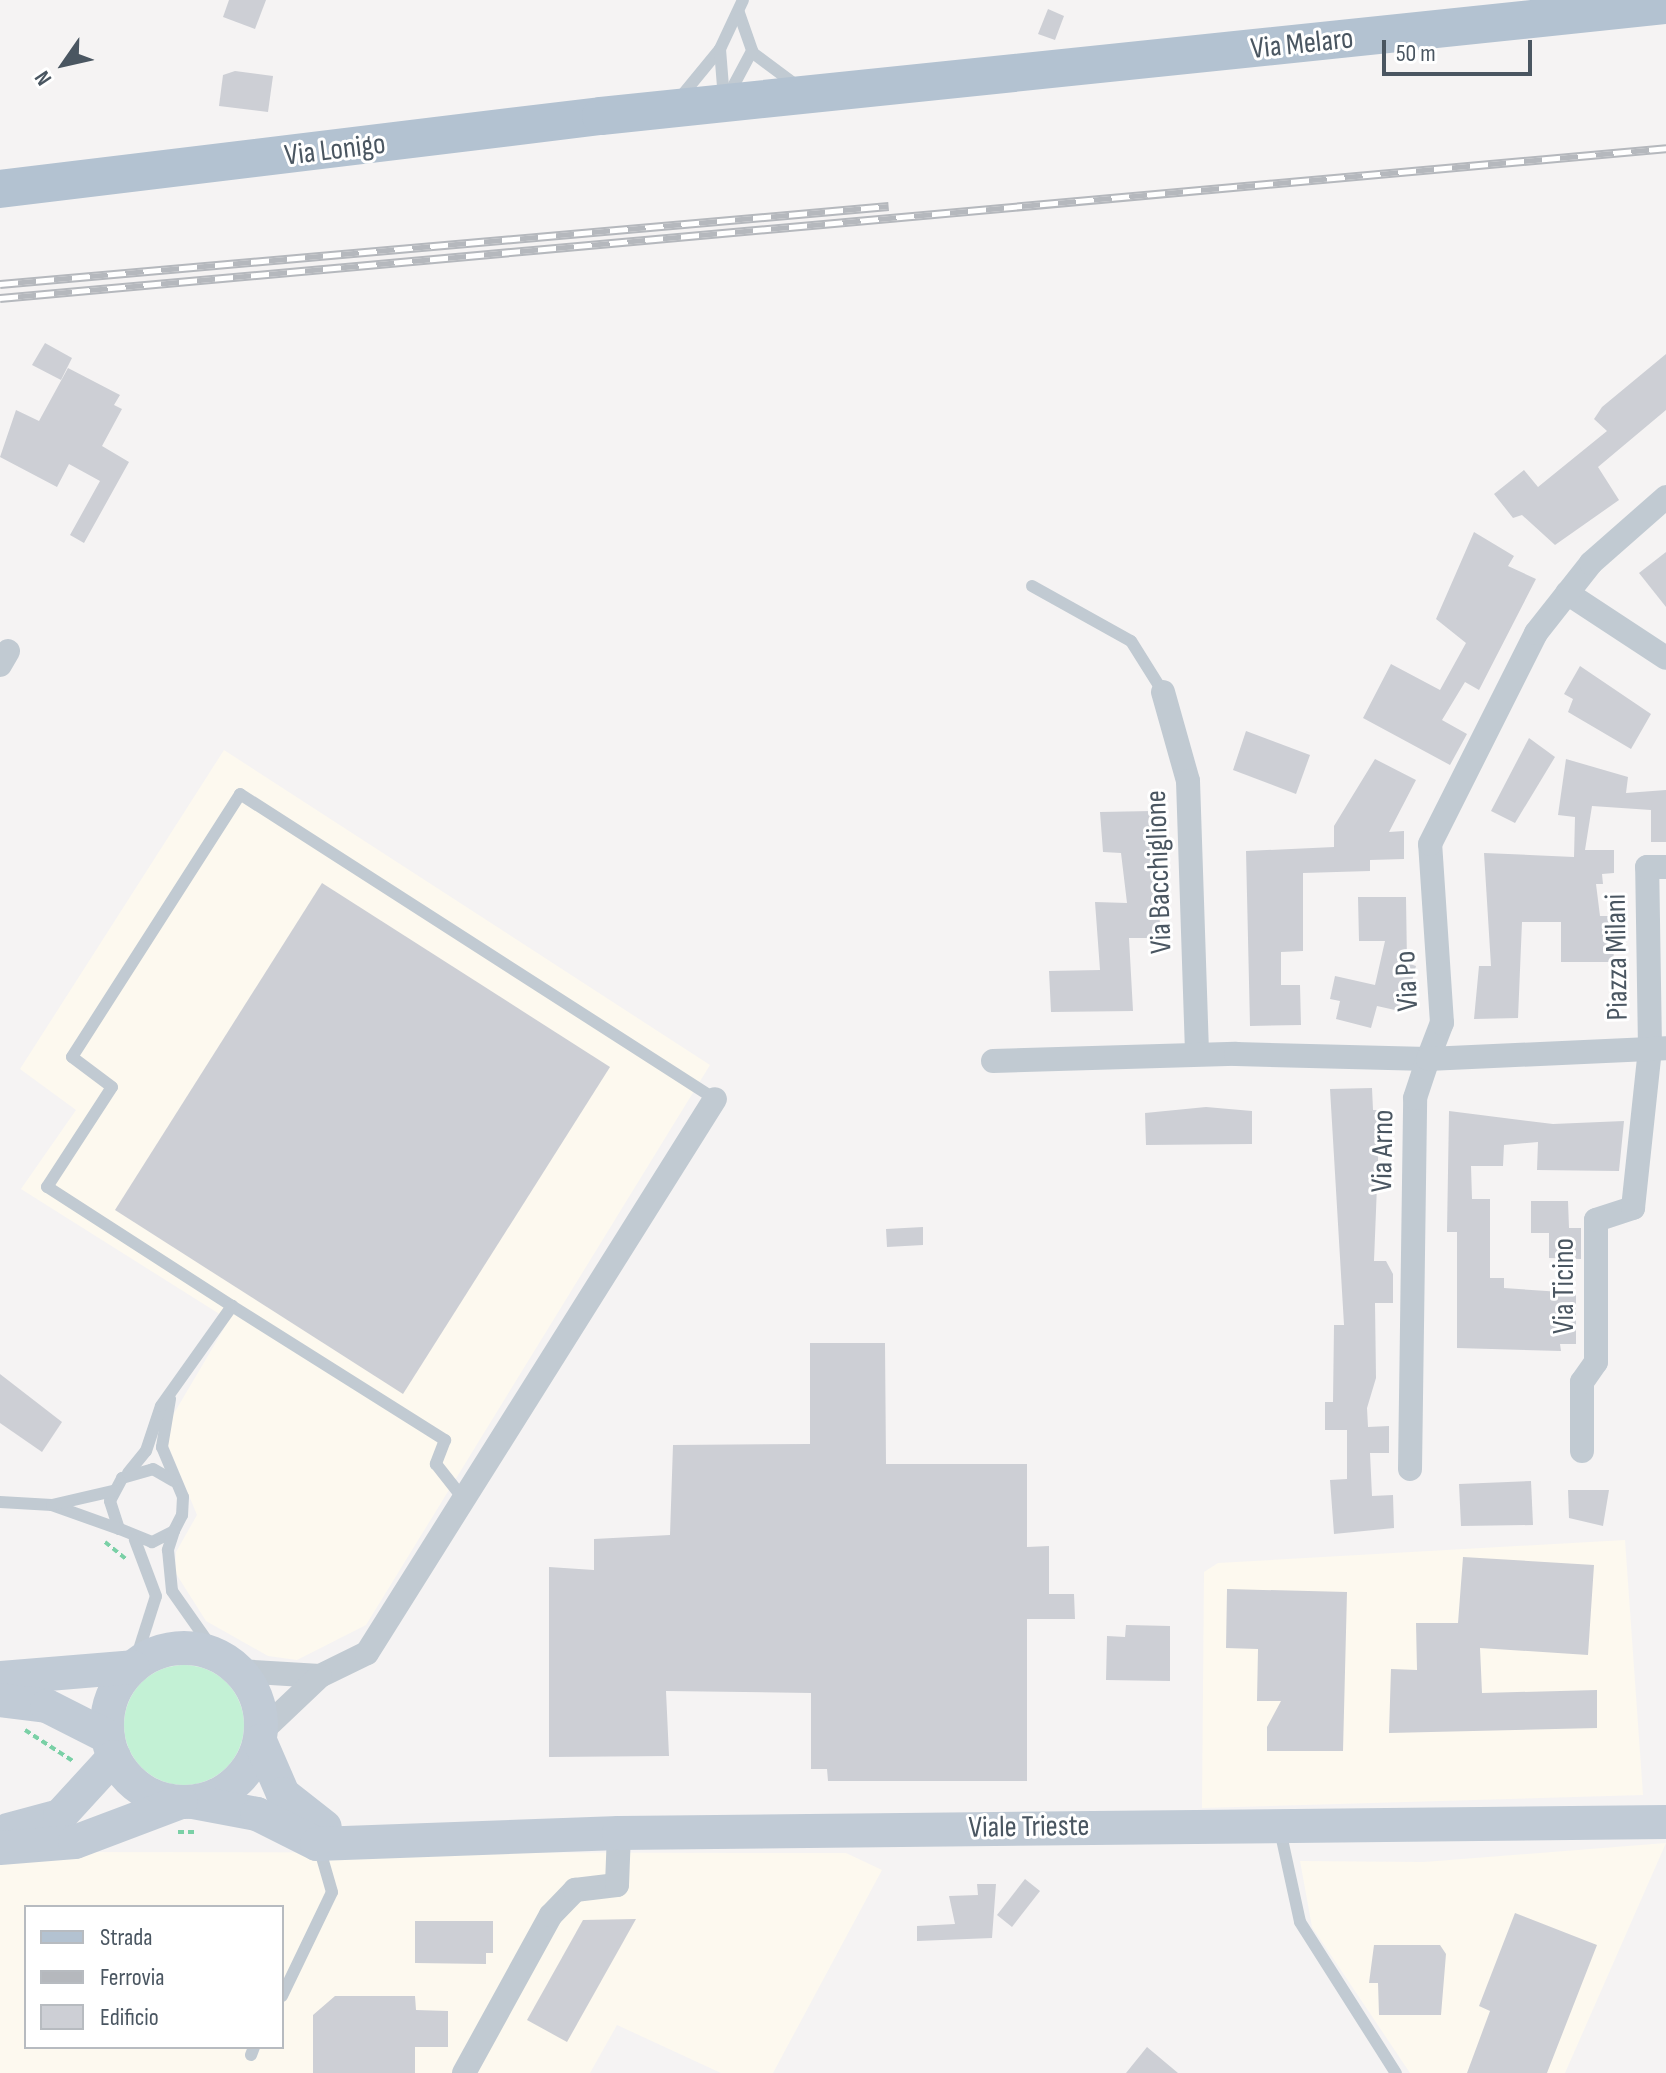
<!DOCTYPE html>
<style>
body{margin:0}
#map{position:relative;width:1666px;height:2073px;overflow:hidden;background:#f5f3f3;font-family:"Sofia Sans Condensed",sans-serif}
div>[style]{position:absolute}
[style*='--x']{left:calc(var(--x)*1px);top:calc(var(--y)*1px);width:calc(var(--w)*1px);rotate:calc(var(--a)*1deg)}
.commercial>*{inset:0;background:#fdf9ef}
.green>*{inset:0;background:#c3f1d5}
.round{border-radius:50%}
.building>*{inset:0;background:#cdcfd5}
.path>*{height:4px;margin-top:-2px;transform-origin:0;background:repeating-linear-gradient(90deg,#7ad0a6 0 6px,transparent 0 10px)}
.lane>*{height:12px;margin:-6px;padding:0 6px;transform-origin:6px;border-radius:6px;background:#c1cad2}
.street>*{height:24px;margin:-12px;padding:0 12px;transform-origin:12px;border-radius:12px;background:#c1cad2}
.secondary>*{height:34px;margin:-17px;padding:0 17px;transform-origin:17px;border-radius:17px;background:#c1cbd6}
.secondary>.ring{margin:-17px;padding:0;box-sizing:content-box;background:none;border:34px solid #c1cbd6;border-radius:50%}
.primary>*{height:38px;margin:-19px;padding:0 19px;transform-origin:19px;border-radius:19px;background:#b3c2d1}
.rail>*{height:9px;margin-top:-4.5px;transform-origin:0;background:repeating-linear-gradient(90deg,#fff 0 18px,#b5b8bd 0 36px);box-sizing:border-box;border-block:2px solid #b5b8bd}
span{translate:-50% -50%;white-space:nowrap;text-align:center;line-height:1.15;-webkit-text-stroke:6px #fff;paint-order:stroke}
.street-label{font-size:30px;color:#4a5661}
.legend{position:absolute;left:24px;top:1905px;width:260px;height:144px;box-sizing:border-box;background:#fff;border:2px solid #b7bbc0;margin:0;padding:10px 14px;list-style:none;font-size:24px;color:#4a5661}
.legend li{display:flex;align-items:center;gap:16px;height:40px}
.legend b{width:40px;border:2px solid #b7bbc0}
.north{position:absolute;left:24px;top:24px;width:80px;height:80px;-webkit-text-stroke:6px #fff;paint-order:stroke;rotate:236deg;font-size:22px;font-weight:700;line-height:32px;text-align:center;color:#4a5661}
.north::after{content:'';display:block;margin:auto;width:28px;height:36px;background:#4a5661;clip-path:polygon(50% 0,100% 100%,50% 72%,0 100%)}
.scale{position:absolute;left:1382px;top:40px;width:150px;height:36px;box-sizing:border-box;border:4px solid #4a5661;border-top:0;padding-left:10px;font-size:24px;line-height:28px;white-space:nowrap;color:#4a5661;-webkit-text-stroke:6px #fff;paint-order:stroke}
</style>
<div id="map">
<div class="commercial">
<i style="clip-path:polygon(224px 750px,710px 1065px,366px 1625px,297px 1660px,268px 1656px,206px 1621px,175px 1572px,176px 1552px,197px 1515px,168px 1445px,173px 1415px,229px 1320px,21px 1189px,76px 1110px,20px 1069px)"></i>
<i style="clip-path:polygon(1625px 1540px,1643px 1795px,1202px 1808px,1204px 1572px,1218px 1563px)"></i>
<i style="clip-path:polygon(1666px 1843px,1565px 2073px,1410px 2073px,1312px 1927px,1300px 1861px,1424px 1862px)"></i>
<i style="clip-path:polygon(evenodd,35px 1852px,846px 1853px,882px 1870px,773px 2073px,721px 2073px,617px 2025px,590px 2073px,0 2073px,0 1855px,35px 1852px,26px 1907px,282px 1907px,282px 2047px,26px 2047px,26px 1907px)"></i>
</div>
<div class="green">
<i class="round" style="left:124px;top:1665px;width:120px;height:120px"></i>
</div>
<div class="building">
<i style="clip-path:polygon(229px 0,266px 0,255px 29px,223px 17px)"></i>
<i style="clip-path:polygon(1048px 9px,1064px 16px,1055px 40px,1038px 34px)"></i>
<i style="clip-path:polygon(235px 71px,273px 76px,268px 112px,219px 106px,223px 75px)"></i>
<i style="clip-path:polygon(45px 343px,72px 358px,61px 380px,32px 365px)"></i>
<i style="clip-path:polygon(1666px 354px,1666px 410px,1598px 467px,1619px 500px,1555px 545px,1522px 515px,1513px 518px,1494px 494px,1524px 470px,1538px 487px,1607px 431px,1594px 419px,1602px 407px)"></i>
<i style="clip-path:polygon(68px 368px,120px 395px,114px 405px,122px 409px,102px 446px,129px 462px,84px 543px,70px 535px,100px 481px,69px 464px,57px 487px,0 457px,16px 410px,39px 421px)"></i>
<i style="clip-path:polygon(1474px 532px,1514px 556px,1508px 566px,1536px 579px,1479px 690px,1465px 682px,1442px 720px,1467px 734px,1450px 765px,1363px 718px,1391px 664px,1440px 690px,1466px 643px,1436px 619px)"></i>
<i style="clip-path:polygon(1666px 552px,1666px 607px,1639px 573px)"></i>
<i style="clip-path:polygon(1580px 666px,1651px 714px,1631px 749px,1568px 712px,1573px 699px,1564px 694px)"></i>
<i style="clip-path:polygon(1246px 731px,1310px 755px,1296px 794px,1233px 770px)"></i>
<i style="clip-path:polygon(1529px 738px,1555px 757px,1515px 823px,1491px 811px)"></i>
<i style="clip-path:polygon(1375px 759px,1416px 780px,1389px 832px,1404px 831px,1404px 859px,1370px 860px,1370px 871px,1303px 873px,1303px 951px,1281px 952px,1281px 985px,1300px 985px,1301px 1025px,1250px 1026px,1246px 851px,1334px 847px,1334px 826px)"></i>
<i style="clip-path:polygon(1566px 759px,1628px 777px,1626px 793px,1666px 790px,1666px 842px,1651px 842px,1651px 810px,1592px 806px,1585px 850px,1614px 850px,1614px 873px,1602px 874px,1603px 884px,1596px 884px,1600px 916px,1617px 916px,1613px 962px,1561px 962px,1561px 922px,1522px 922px,1518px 1018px,1474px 1019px,1479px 966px,1491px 966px,1484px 853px,1574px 857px,1575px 817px,1558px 815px)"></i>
<i style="clip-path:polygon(1152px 811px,1161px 938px,1129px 938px,1133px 1011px,1051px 1012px,1049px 971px,1100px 970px,1095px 902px,1127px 903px,1121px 853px,1103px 852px,1100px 812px)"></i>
<i style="clip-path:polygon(322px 883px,610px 1067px,403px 1394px,115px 1210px)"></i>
<i style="clip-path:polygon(1358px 897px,1406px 897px,1407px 963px,1416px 966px,1404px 1012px,1377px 1006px,1371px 1028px,1336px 1019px,1340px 1001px,1330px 999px,1335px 976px,1375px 985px,1385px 941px,1359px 941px)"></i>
<i style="clip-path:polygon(1372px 1088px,1373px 1110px,1380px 1110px,1374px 1261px,1386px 1261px,1393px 1274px,1393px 1303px,1375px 1303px,1376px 1378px,1367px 1408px,1368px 1427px,1389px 1426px,1389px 1453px,1370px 1453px,1372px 1496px,1393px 1495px,1394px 1528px,1334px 1534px,1330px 1480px,1347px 1479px,1347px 1430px,1325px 1430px,1325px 1402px,1333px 1402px,1334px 1325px,1344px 1325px,1330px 1089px)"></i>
<i style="clip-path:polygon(1206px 1107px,1252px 1111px,1252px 1144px,1146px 1145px,1145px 1113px)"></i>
<i style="clip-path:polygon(1449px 1111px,1553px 1124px,1624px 1121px,1619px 1171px,1537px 1170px,1538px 1142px,1504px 1145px,1503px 1166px,1471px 1166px,1472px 1199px,1490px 1199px,1490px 1278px,1504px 1278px,1504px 1288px,1576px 1293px,1576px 1344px,1560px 1344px,1561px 1351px,1457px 1348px,1457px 1232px,1447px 1232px)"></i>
<i style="clip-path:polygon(1531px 1201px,1568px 1201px,1569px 1228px,1581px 1228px,1581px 1259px,1549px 1258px,1549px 1233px,1531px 1233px)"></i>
<i style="clip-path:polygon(923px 1227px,923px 1245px,887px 1247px,886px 1229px)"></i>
<i style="clip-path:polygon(810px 1343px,885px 1343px,886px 1464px,1027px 1464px,1027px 1547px,1049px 1546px,1049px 1594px,1074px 1594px,1075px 1619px,1027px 1619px,1027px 1781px,828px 1781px,827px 1769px,811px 1769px,811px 1693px,666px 1691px,669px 1756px,549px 1757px,549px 1567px,594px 1570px,594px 1539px,670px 1535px,673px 1445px,810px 1444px)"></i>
<i style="clip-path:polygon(0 1374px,62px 1422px,42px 1452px,0 1423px)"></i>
<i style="clip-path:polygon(1531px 1481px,1533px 1525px,1461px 1526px,1459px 1484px)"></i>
<i style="clip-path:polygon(1568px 1490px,1609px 1490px,1603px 1526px,1569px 1518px)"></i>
<i style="clip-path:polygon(1463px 1557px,1594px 1565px,1588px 1655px,1480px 1648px,1482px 1693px,1597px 1690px,1597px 1728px,1389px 1733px,1391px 1669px,1417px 1670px,1416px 1623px,1458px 1623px)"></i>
<i style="clip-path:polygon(1227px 1589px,1347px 1592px,1343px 1751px,1267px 1751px,1267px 1727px,1281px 1701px,1257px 1701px,1258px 1649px,1226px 1648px)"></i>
<i style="clip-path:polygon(1126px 1625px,1170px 1626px,1170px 1681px,1106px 1680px,1107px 1636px,1125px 1637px)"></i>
<i style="clip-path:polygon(1025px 1879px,1040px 1891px,1012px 1927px,997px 1915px)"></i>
<i style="clip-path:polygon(977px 1884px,996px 1884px,992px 1938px,917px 1941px,917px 1926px,955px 1924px,949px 1896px,978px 1895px)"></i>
<i style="clip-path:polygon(1515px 1913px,1597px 1945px,1547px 2073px,1467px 2073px,1490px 2011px,1479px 2006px)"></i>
<i style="clip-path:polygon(636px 1919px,567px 2042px,527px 2020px,583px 1920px)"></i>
<i style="clip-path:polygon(415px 1921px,493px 1921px,493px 1953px,486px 1953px,486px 1964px,415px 1963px)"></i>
<i style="clip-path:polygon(1374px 1945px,1440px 1945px,1446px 1954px,1441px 2015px,1379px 2015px,1378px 1983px,1369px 1983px)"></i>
<i style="clip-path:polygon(335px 1996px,415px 1996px,416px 2010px,448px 2011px,448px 2047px,415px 2047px,415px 2073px,313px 2073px,313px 2015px)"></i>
<i style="clip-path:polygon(1147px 2047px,1178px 2073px,1126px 2073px)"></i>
</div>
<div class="path">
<i style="--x:105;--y:1542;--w:27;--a:39"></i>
<i style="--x:25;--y:1730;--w:57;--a:32.9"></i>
<i style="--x:178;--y:1832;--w:19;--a:0"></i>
</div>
<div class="lane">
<i style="--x:739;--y:13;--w:42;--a:70.7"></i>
<i style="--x:753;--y:53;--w:54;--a:36.7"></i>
<i style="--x:729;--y:94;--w:49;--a:-61.9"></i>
<i style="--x:679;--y:99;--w:65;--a:-50.6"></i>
<i style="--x:724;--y:99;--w:50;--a:-94.6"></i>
<i style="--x:720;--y:49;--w:54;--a:-64.9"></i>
<i style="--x:1032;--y:586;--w:113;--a:29.1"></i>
<i style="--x:1131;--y:641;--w:60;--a:57.9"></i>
<i style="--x:232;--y:1306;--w:220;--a:-147.2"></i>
<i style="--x:47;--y:1187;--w:119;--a:-57"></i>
<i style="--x:112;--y:1087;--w:50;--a:-143.1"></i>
<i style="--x:72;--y:1057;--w:312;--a:-57.4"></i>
<i style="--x:240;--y:794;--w:564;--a:32.7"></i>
<i style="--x:170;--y:1399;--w:49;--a:99.5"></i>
<i style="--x:162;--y:1447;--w:54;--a:67.2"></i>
<i style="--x:183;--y:1497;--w:18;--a:93"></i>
<i style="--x:182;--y:1515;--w:18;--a:117"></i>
<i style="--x:174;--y:1531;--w:25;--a:153"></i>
<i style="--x:152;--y:1542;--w:35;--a:-158"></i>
<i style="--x:119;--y:1529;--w:29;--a:-108"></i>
<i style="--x:110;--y:1501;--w:26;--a:-62"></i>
<i style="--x:122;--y:1478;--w:32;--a:-16"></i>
<i style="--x:153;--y:1469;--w:24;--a:30"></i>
<i style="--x:128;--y:1473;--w:28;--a:-51"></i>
<i style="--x:146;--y:1451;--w:47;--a:-71.6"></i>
<i style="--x:161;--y:1406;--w:123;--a:-54.6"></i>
<i style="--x:232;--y:1306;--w:252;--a:32.2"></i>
<i style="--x:445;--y:1440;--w:26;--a:111"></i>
<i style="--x:436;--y:1464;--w:42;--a:51.8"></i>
<i style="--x:0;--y:1502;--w:52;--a:3.3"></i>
<i style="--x:52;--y:1505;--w:71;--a:19.7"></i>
<i style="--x:52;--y:1505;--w:63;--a:-12.9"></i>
<i style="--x:174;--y:1531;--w:20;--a:108"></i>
<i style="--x:168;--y:1550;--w:41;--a:84.4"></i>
<i style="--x:172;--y:1591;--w:78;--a:54.9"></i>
<i style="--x:134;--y:1665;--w:72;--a:-72.3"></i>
<i style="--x:156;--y:1596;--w:60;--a:-110.6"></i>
<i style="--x:1280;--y:1830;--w:94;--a:77.7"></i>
<i style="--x:1300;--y:1922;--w:179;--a:57.6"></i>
<i style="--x:282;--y:1996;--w:115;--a:-64.3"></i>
<i style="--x:332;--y:1892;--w:47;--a:-106.1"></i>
<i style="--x:251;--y:2055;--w:9;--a:-69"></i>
</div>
<div class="street">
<i style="--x:1567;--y:593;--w:118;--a:33.3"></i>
<i style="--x:0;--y:665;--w:16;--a:-60"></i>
<i style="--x:1163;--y:692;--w:92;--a:74.3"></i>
<i style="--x:1188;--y:781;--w:273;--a:88.1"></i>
<i style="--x:993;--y:1061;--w:243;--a:-1.7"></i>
<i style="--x:1236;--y:1054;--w:192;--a:1.5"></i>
<i style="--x:1428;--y:1059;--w:39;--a:-69"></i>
<i style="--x:1442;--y:1023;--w:179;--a:-93.8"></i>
<i style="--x:1430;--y:844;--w:236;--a:-63.3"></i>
<i style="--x:1536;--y:633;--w:89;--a:-51.8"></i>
<i style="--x:1591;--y:563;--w:100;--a:-41.3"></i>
<i style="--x:1582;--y:1451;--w:69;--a:-90"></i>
<i style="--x:1582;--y:1382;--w:24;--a:-55"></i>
<i style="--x:1596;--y:1362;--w:142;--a:-90"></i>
<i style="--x:1596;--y:1220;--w:39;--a:-18"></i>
<i style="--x:1633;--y:1208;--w:161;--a:-83.9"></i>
<i style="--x:1650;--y:1048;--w:181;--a:-90.9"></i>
<i style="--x:1647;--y:867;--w:19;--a:0"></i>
<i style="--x:1410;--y:1469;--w:371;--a:-89.2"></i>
<i style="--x:1415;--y:1098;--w:41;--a:-71.6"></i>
<i style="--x:1428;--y:1059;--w:238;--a:-2.6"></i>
<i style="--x:238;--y:1671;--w:82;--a:3.5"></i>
<i style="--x:320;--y:1676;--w:52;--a:-26.1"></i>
<i style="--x:367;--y:1653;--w:654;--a:-57.86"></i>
<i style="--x:261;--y:1732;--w:81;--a:-43.5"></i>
<i style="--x:464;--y:2073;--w:180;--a:-61.2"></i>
<i style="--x:551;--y:1915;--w:35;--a:-46"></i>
<i style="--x:575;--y:1890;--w:42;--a:-6.8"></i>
<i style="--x:617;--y:1885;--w:52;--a:-87.8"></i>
</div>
<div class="secondary">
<i class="ring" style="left:107px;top:1648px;width:120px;height:120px"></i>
<i style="--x:0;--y:1678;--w:133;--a:-4.7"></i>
<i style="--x:0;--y:1700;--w:47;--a:7.3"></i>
<i style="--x:47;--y:1706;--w:68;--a:26.9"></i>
<i style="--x:260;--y:1741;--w:58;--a:66.5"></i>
<i style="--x:283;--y:1794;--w:53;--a:38.2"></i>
<i style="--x:193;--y:1802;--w:65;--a:10.6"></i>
<i style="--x:257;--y:1814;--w:67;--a:26.6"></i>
<i style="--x:317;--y:1844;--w:302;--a:-2.1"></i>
<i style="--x:619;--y:1833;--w:1047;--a:-0.6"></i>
<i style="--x:8;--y:1830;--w:54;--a:-15.1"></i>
<i style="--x:60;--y:1816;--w:80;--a:-47.5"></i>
<i style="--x:0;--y:1848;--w:75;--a:-4.6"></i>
<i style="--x:75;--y:1842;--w:113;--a:-20.7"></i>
</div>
<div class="primary">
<i style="--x:0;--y:189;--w:605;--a:-6.93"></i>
<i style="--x:601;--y:116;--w:1071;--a:-5.95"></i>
</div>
<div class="rail">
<i style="--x:0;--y:284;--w:892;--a:-5.01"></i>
<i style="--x:0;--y:298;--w:1673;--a:-5.14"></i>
</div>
<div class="street-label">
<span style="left:1302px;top:44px;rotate:-6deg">Via Melaro</span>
<span style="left:335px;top:150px;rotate:-7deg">Via Lonigo</span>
<span style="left:1159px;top:872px;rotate:-92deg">Via Bacchiglione</span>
<span style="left:1617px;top:957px;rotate:-91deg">Piazza Milani</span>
<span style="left:1407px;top:981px;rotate:-93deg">Via Po</span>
<span style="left:1383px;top:1151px;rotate:-89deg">Via Arno</span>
<span style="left:1564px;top:1286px;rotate:-90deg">Via Ticino</span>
<span style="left:1029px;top:1827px;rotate:-1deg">Viale Trieste</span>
</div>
<ul class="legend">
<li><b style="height:10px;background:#b3c2d1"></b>Strada</li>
<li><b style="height:10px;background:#b5b8bd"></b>Ferrovia</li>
<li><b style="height:22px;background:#cdcfd5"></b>Edificio</li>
</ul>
<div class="north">N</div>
<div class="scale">50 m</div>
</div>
